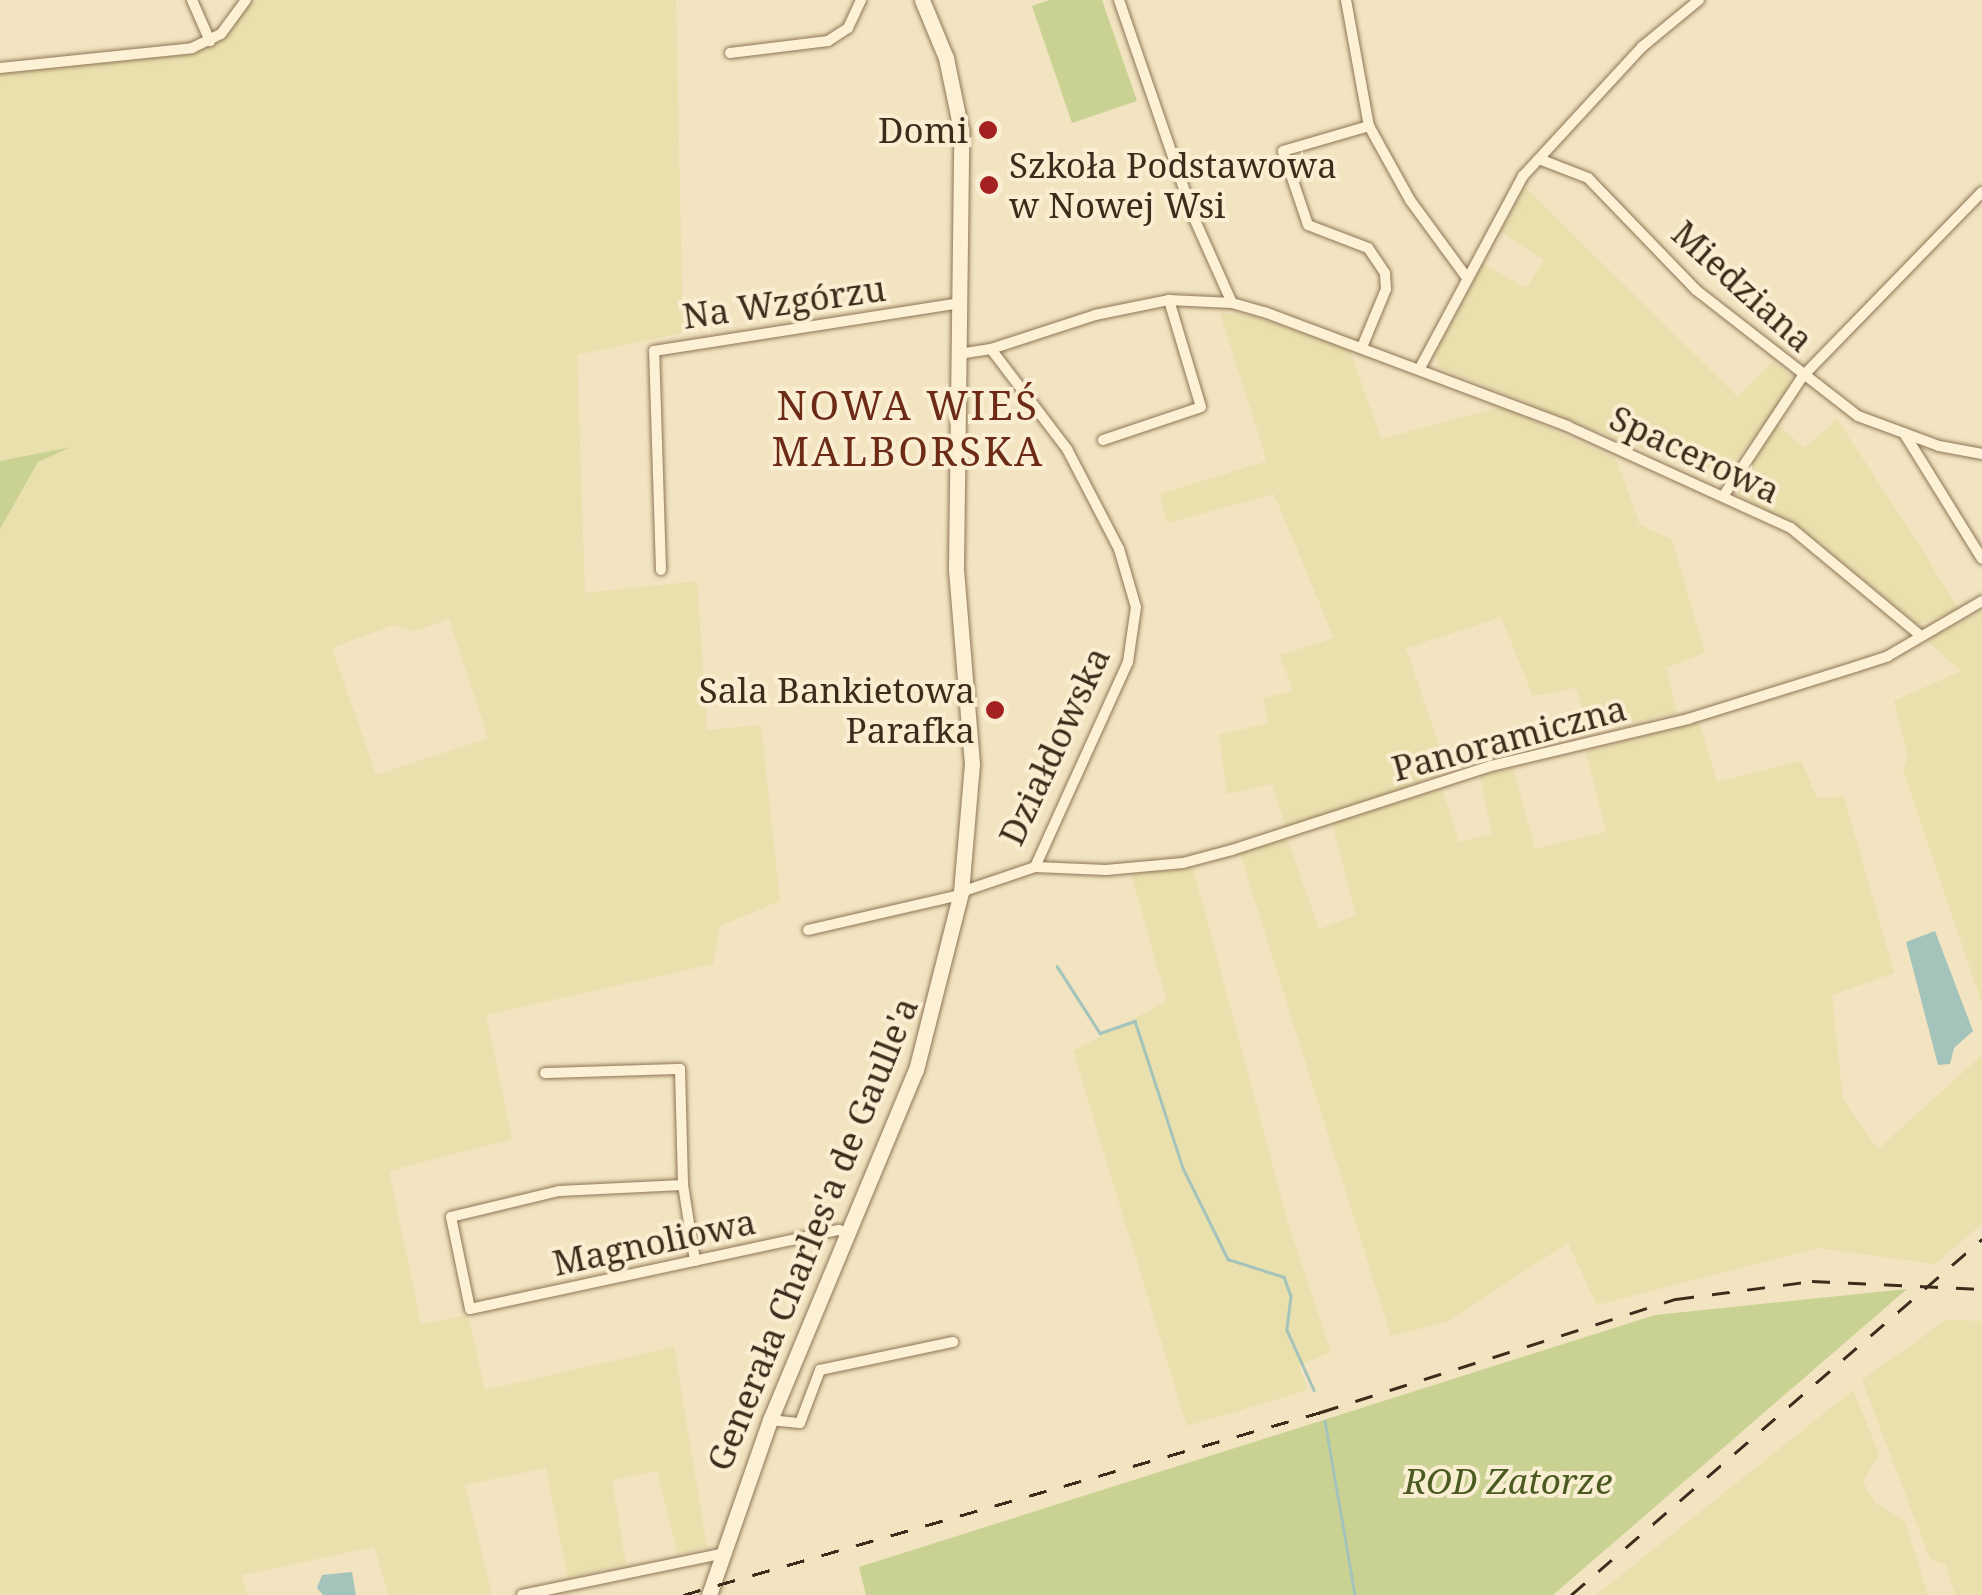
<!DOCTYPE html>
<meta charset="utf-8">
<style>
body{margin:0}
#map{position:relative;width:1982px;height:1595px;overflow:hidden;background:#f2e4c1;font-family:"Noto Serif",serif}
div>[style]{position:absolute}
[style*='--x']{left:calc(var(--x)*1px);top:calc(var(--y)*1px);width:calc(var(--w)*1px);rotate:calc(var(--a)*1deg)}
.farmland>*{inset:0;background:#e9e0ad}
.green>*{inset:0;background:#c9d293}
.water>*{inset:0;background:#a4c4bb}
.stream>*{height:2.5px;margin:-1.25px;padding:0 1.25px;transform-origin:1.25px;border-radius:1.25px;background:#a4c4bb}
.roads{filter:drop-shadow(0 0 2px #8e7556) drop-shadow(0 0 2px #8e7556)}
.street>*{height:10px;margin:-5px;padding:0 5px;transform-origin:5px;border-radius:5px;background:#fcf1d5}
.secondary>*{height:15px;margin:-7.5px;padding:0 7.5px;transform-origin:7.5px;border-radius:7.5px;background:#fcf1d5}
.rail>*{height:2.5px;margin-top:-1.25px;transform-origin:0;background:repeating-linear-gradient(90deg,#3c2c1c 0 18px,transparent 0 36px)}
.dots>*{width:28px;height:28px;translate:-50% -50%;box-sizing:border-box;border:5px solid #f9eed1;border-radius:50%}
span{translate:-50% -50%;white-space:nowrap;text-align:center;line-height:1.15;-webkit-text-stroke:8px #f9eed1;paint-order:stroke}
.poi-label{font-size:35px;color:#3c2c1c}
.right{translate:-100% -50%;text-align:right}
.left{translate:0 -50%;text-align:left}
.street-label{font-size:35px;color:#3c2c1c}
.park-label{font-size:35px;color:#4b5a21;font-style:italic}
.quarter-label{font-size:40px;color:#6d2b17;letter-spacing:2.5px}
</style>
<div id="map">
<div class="farmland">
<i style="clip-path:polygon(evenodd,246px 0,676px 0,683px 333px,577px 355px,585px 593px,697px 581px,707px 730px,761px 725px,780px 901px,720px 926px,713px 964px,486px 1015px,512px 1139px,389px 1171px,421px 1324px,468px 1315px,485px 1390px,674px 1347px,707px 1547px,678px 1555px,657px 1471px,612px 1480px,626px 1564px,568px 1578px,546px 1468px,465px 1485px,492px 1594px,389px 1595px,374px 1547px,242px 1575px,247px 1595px,0 1595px,0 529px,38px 462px,65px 449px,0 461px,0 68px,210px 41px,246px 0,449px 619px,488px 738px,376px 775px,332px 648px,393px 625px,415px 631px,449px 619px)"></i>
<i style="clip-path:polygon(1525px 187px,1738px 397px,1772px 362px,1791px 375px,1783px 399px,1720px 480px,1438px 367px,1436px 353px,1483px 264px,1526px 288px,1544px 260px,1501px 232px)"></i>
<i style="clip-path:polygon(1220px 313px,1253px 316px,1350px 350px,1381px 439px,1502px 407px,1616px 459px,1640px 525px,1672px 540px,1705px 653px,1666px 668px,1677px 713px,1589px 733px,1576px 688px,1533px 696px,1501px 617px,1406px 648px,1448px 772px,1286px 828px,1272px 784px,1227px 794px,1219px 735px,1268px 723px,1263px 698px,1293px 691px,1280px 655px,1334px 638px,1274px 494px,1167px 523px,1160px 494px,1267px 461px)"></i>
<i style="clip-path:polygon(1837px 419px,1908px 527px,1959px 610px,1918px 624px,1805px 531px,1738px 495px,1749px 461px,1776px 424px,1805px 448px)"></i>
<i style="clip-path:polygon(1982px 611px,1982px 1004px,1903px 770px,1908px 756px,1894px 701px,1961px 671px,1926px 640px)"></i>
<i style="clip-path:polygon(1699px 721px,1717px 782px,1801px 761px,1817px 798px,1844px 797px,1894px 973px,1832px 995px,1843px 1100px,1878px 1149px,1982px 1055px,1982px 1224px,1935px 1264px,1818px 1248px,1597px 1305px,1568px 1243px,1446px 1322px,1391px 1336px,1240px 853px,1287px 839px,1319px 929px,1356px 916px,1332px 823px,1442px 788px,1459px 842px,1492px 834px,1480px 776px,1513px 768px,1535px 849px,1606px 832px,1586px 752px)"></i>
<i style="clip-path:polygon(1193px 868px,1287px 1219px,1331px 1352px,1299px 1365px,1308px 1390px,1187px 1426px,1073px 1051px,1167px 1001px,1131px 874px)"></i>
<i style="clip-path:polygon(1946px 1320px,1982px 1321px,1982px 1595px,1955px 1595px,1946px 1565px,1930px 1559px,1862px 1380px)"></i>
<i style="clip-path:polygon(1853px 1390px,1879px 1454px,1863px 1482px,1876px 1504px,1904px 1520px,1928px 1595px,1596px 1595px)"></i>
</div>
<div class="green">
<i style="clip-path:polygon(1049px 0,1102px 0,1137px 101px,1072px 123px,1032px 6px)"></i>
<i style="clip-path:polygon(71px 447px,38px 462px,0 529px,0 461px)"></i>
<i style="clip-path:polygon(1907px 1289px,1553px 1595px,866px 1595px,859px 1567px,1655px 1315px)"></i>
</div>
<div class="water">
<i style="clip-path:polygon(1935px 931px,1973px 1031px,1954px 1048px,1950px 1064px,1938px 1065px,1906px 942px)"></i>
<i style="clip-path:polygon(352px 1572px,356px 1595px,323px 1595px,317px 1588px,322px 1575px)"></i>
</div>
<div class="stream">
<i style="--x:1057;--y:966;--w:80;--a:57.3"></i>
<i style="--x:1100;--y:1033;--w:37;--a:-19"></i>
<i style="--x:1135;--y:1021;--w:155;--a:71.9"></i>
<i style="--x:1183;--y:1168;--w:102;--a:63.7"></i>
<i style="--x:1228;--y:1259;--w:59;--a:17.8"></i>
<i style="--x:1284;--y:1277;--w:20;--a:70"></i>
<i style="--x:1291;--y:1296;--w:34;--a:97"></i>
<i style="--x:1287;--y:1330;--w:66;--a:65.8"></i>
<i style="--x:1325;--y:1421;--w:177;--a:80.2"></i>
</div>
<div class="roads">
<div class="street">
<i style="--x:192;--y:0;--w:45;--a:66.3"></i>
<i style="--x:1119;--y:0;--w:231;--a:71"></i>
<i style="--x:1194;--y:218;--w:93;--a:65.9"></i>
<i style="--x:1346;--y:0;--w:128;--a:79.7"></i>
<i style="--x:1369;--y:126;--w:85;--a:61"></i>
<i style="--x:1410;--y:200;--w:97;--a:53.8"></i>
<i style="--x:730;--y:53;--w:99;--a:-7"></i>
<i style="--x:828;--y:41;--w:24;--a:-33"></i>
<i style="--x:848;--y:28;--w:31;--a:-65"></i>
<i style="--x:0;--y:68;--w:193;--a:-5.9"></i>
<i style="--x:192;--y:48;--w:32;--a:-26"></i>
<i style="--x:221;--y:34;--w:42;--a:-53.7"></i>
<i style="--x:1539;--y:159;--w:53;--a:21.2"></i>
<i style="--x:1588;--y:178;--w:156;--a:46"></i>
<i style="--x:1696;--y:290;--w:205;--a:37.9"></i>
<i style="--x:1858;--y:416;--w:86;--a:20.3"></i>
<i style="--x:1939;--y:446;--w:44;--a:10.5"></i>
<i style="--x:1362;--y:347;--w:63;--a:-67.5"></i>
<i style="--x:1386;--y:289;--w:16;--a:-94"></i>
<i style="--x:1385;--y:273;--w:30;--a:-124"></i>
<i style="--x:1368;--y:248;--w:64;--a:-159"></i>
<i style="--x:1308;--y:225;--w:78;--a:-108.7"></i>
<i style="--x:1283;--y:151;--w:90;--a:-16.2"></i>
<i style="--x:991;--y:349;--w:109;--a:-18.1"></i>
<i style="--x:1095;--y:315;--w:76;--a:-11.5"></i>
<i style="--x:1169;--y:300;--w:63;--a:2.7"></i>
<i style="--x:1232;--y:303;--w:36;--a:16"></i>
<i style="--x:1267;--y:313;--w:321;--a:20.6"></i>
<i style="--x:1567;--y:426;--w:246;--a:24.5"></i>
<i style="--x:1791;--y:528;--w:168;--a:39.7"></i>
<i style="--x:959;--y:354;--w:32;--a:-9"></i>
<i style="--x:991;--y:349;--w:126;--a:52.8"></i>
<i style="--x:1067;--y:449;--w:113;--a:62.5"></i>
<i style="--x:1119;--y:549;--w:60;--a:73.7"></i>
<i style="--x:1136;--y:607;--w:56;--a:98.3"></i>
<i style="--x:1128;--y:662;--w:225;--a:114.4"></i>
<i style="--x:1035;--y:867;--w:78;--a:161.3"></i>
<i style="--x:1420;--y:368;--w:218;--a:-61.8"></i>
<i style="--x:1523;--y:176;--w:176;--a:-47.3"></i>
<i style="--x:1642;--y:47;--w:74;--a:-39.5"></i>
<i style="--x:1904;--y:433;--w:148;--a:58.2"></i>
<i style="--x:1103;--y:440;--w:103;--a:-18.6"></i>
<i style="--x:1201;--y:407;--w:112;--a:-106.7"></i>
<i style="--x:1724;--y:495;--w:141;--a:-56.5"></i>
<i style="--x:1802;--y:377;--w:258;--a:-45.8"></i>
<i style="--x:661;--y:570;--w:219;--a:-91.8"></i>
<i style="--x:654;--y:351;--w:310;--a:-8.9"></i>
<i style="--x:1035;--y:867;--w:71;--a:2.4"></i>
<i style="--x:1106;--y:870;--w:77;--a:-5.2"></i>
<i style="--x:1183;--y:863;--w:51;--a:-14.9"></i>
<i style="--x:1232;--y:850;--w:272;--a:-18"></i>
<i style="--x:1491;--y:766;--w:203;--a:-13.4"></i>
<i style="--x:1688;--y:719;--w:175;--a:-17.3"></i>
<i style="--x:1855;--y:667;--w:35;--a:-18"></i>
<i style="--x:1888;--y:656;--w:109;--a:-30.3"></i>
<i style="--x:808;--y:930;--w:156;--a:-13"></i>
<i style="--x:545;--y:1073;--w:135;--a:-1.7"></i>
<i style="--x:680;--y:1069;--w:116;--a:88.5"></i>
<i style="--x:683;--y:1185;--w:77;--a:81"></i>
<i style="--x:683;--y:1185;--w:124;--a:177.2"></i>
<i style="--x:559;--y:1191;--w:111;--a:166.5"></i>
<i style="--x:451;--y:1217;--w:94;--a:78.3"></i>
<i style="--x:470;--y:1309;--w:377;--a:-12.1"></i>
<i style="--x:839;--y:1230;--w:11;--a:22"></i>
<i style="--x:770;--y:1420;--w:30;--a:6"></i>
<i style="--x:800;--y:1423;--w:57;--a:-69.3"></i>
<i style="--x:820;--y:1370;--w:136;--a:-11.9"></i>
<i style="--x:522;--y:1595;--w:202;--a:-11.7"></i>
</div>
<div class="secondary">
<i style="--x:709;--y:1595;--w:185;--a:-70.8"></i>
<i style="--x:770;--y:1420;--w:379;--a:-67.4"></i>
<i style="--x:916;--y:1070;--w:184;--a:-75.8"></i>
<i style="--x:961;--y:892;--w:128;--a:-85.1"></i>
<i style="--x:972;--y:764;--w:196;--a:-94.7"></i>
<i style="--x:956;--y:569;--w:439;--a:-89.3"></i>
<i style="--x:961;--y:130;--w:74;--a:-101.8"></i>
<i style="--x:946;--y:58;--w:63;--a:-112.5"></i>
</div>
</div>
<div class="rail">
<i style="--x:683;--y:1595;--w:664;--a:-16"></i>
<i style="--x:1321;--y:1412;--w:373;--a:-17.7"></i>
<i style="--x:1676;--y:1299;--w:137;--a:-7.5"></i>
<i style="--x:1812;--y:1281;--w:170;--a:2.7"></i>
<i style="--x:1571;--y:1595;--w:544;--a:-40.9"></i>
</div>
<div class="dots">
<i style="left:988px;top:130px;background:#a32120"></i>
<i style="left:989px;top:185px;background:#a32120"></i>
<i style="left:995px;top:710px;background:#a32120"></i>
</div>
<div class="poi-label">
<span class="right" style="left:968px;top:130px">Domi</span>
<span class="left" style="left:1009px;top:185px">Szkoła Podstawowa<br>w Nowej Wsi</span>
<span class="right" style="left:975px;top:710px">Sala Bankietowa<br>Parafka</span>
</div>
<div class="street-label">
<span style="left:1743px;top:286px;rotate:42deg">Miedziana</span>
<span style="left:784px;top:302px;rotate:-8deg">Na Wzgórzu</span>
<span style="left:1695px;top:454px;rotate:25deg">Spacerowa</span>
<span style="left:1509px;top:738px;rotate:-15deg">Panoramiczna</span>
<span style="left:1054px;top:746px;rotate:-65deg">Działdowska</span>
<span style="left:812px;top:1234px;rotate:-68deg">Generała Charles'a de Gaulle'a</span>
<span style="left:654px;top:1242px;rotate:-12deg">Magnoliowa</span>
</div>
<div class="park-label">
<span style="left:1508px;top:1481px">ROD Zatorze</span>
</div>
<div class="quarter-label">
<span style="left:908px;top:428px">NOWA WIEŚ<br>MALBORSKA</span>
</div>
</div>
